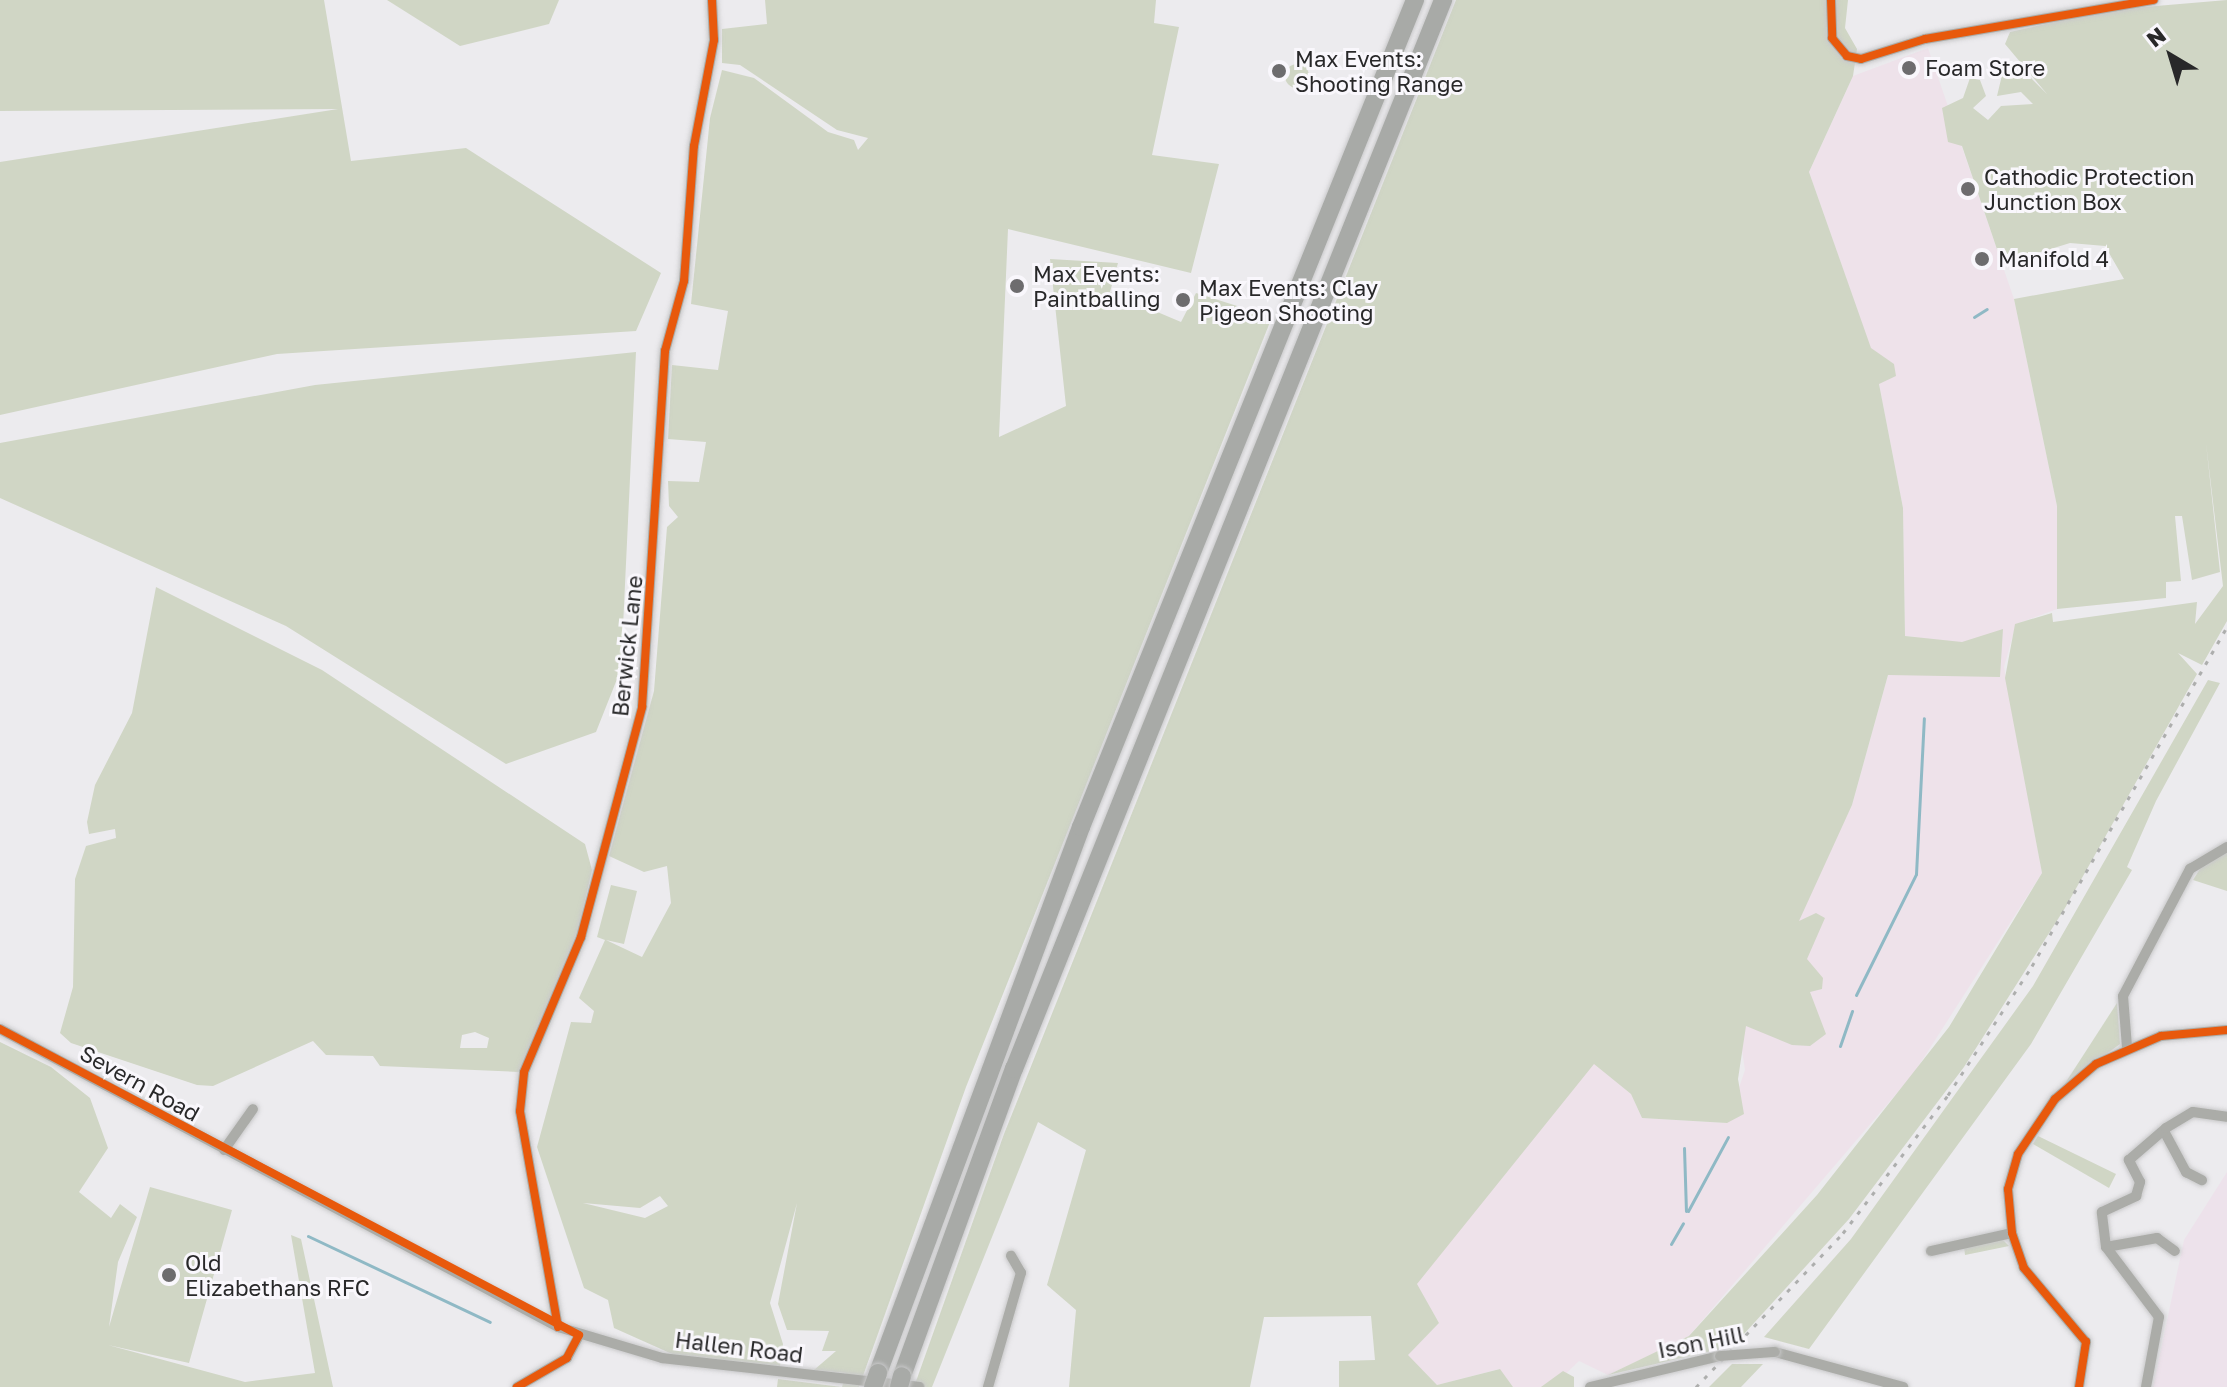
<!DOCTYPE html>
<style>
body{margin:0}
#map{position:relative;width:2227px;height:1387px;overflow:hidden;background:#ecebee;font-family:"Golos Text",sans-serif}
div>[style]{position:absolute}
[style*='--x']{left:calc(var(--x)*1px);top:calc(var(--y)*1px);width:calc(var(--w)*1px);rotate:calc(var(--a)*1deg)}
.industrial>*{inset:0;background:#eee2ea}
.education>*{inset:0;background:#ede2eb}
.green>*{inset:0;background:#d0d6c5}
.round{border-radius:50%}
.stream>*{height:3px;margin:-1.5px;padding:0 1.5px;transform-origin:1.5px;border-radius:1.5px;background:#8fb9c5}
.roads{filter:drop-shadow(0 0 2px #c9c9ca) drop-shadow(0 0 2px #c9c9ca)}
.street>*{height:10px;margin:-5px;padding:0 5px;transform-origin:5px;border-radius:5px;background:#abaca8}
.highway>*{height:18px;margin:-9px;padding:0 9px;transform-origin:9px;border-radius:9px;background:#a8aaa7}
.rail>*{height:3px;margin-top:-1.5px;transform-origin:0;background:repeating-linear-gradient(90deg,#adaead 0 4px,transparent 0 12px)}
.bridges{filter:drop-shadow(0 0 2px #c9c9ca) drop-shadow(0 0 2px #c9c9ca)}
.street-bridge>*{height:10px;margin:-5px;padding:0 5px;transform-origin:5px;border-radius:5px;background:#abaca8}
.highway-bridge>*{height:18px;margin:-9px;padding:0 9px;transform-origin:9px;border-radius:9px;background:#a8aaa7}
.cycleway>*{height:8px;margin:-4px;padding:0 4px;transform-origin:4px;border-radius:4px;background:#e8590c}
.dots>*{width:22px;height:22px;translate:-50% -50%;box-sizing:border-box;border:4px solid #f9f7fc;border-radius:50%}
span{translate:-50% -50%;white-space:nowrap;text-align:center;line-height:1.15;-webkit-text-stroke:6px #f9f7fc;paint-order:stroke}
.poi-label{font-size:22px;color:#282829}
.left{translate:0 -50%;text-align:left}
.street-label{font-size:22px;color:#282829}
.north{position:absolute;left:2131px;top:16px;width:80px;height:80px;-webkit-text-stroke:6px #f9f7fc;paint-order:stroke;rotate:322deg;font-size:22px;font-weight:700;line-height:32px;text-align:center;color:#282829}
.north::after{content:'';display:block;margin:auto;width:28px;height:36px;background:#282829;clip-path:polygon(50% 0,100% 100%,50% 72%,0 100%)}
</style>
<div id="map">
<div class="industrial">
<i style="clip-path:polygon(1928px 48px,2014px 299px,2057px 506px,2057px 609px,2016px 624px,2004px 667px,2042px 873px,1914px 1073px,1688px 1337px,1608px 1375px,1579px 1361px,1552px 1387px,1513px 1387px,1499px 1369px,1437px 1385px,1407px 1355px,1439px 1323px,1416px 1284px,1594px 1063px,1631px 1094px,1642px 1118px,1727px 1123px,1745px 1070px,1740px 1036px,1852px 805px,1888px 675px,1916px 637px,1905px 636px,1903px 508px,1874px 358px,1809px 172px,1853px 76px)"></i>
</div>
<div class="education">
<i style="clip-path:polygon(2227px 1172px,2227px 1387px,2153px 1387px,2184px 1240px)"></i>
</div>
<div class="green">
<i style="clip-path:polygon(0 0,324px 0,351px 161px,466px 148px,661px 273px,636px 331px,277px 354px,0 415px,0 162px,338px 109px,0 111px)"></i>
<i style="clip-path:polygon(387px 0,559px 0,549px 24px,460px 46px)"></i>
<i style="clip-path:polygon(evenodd,765px 0,1156px 0,1154px 23px,1179px 27px,1152px 155px,1219px 164px,1191px 273px,1008px 229px,999px 437px,1066px 406px,1050px 259px,1118px 263px,1110px 292px,1181px 322px,1196px 293px,1272px 317px,966px 1087px,859px 1387px,777px 1387px,778px 1379px,842px 1387px,846px 1373px,814px 1370px,836px 1351px,822px 1351px,829px 1331px,787px 1330px,778px 1304px,797px 1203px,770px 1303px,783px 1344px,780px 1366px,672px 1354px,614px 1328px,608px 1300px,584px 1288px,537px 1147px,571px 1022px,591px 1023px,594px 1011px,579px 998px,605px 940px,597px 937px,611px 885px,637px 891px,624px 944px,606px 940px,642px 957px,671px 903px,667px 866px,644px 872px,609px 856px,654px 691px,667px 527px,678px 517px,669px 506px,668px 481px,699px 482px,706px 442px,668px 439px,672px 365px,718px 370px,728px 311px,691px 304px,710px 118px,722px 70px,754px 78px,828px 132px,854px 140px,858px 150px,868px 138px,837px 130px,740px 65px,722px 63px,722px 29px,767px 24px,765px 0,660px 1196px,668px 1206px,645px 1218px,583px 1203px,640px 1208px,660px 1196px)"></i>
<i style="clip-path:polygon(1456px 0,1848px 0,1845px 28px,1857px 49px,1853px 76px,1809px 172px,1871px 348px,1894px 364px,1896px 376px,1879px 384px,1903px 508px,1905px 636px,1962px 642px,2003px 629px,2000px 677px,1888px 675px,1852px 805px,1799px 921px,1816px 913px,1825px 918px,1807px 959px,1823px 978px,1822px 989px,1810px 992px,1826px 1034px,1810px 1046px,1792px 1045px,1746px 1026px,1738px 1079px,1744px 1114px,1727px 1123px,1642px 1118px,1631px 1094px,1594px 1064px,1417px 1284px,1439px 1323px,1408px 1355px,1437px 1385px,1500px 1369px,1513px 1387px,1339px 1387px,1339px 1361px,1375px 1360px,1371px 1316px,1264px 1317px,1250px 1387px,1069px 1387px,1076px 1310px,1047px 1285px,1086px 1150px,1038px 1122px,932px 1387px,914px 1387px,1004px 1134px)"></i>
<i style="clip-path:polygon(2227px 0,2227px 621px,2202px 665px,2178px 653px,2197px 674px,2065px 908px,1964px 1067px,1849px 1219px,1733px 1346px,1608px 1375px,1689px 1336px,1817px 1195px,1949px 1027px,2042px 873px,2005px 678px,2015px 624px,2052px 613px,2053px 622px,2197px 602px,2195px 624px,2223px 586px,2206px 443px,2220px 572px,2192px 580px,2182px 516px,2175px 516px,2181px 581px,2166px 582px,2166px 598px,2057px 609px,2057px 506px,2014px 299px,2124px 279px,2105px 246px,2070px 243px,2002px 264px,1962px 146px,1948px 142px,1942px 108px,1963px 98px,1970px 78px,1980px 80px,1986px 96px,1973px 108px,1988px 120px,2001px 106px,2033px 104px,2021px 92px,1997px 96px,2003px 71px,2026px 73px,2047px 94px,2005px 44px,2010px 32px,2109px 10px)"></i>
<i class="round" style="left:1285px;top:64px;width:24px;height:24px"></i>
<i style="clip-path:polygon(636px 352px,621px 669px,596px 732px,506px 764px,286px 626px,0 498px,0 443px,315px 385px)"></i>
<i style="clip-path:polygon(evenodd,156px 587px,322px 670px,585px 844px,592px 870px,576px 940px,519px 1072px,380px 1066px,373px 1056px,326px 1055px,313px 1041px,213px 1086px,197px 1085px,71px 1043px,60px 1033px,73px 987px,75px 879px,86px 846px,116px 838px,115px 829px,89px 834px,87px 822px,95px 785px,132px 713px,156px 587px,475px 1032px,489px 1038px,487px 1048px,460px 1048px,462px 1035px,475px 1032px)"></i>
<i style="clip-path:polygon(2208px 680px,2220px 683px,2156px 801px,2127px 867px,2132px 870px,2031px 1044px,1809px 1349px,1764px 1337px,1851px 1239px,2033px 986px)"></i>
<i style="clip-path:polygon(2227px 851px,2227px 891px,2193px 880px,2203px 864px)"></i>
<i style="clip-path:polygon(2117px 1003px,2120px 1044px,2064px 1085px)"></i>
<i style="clip-path:polygon(0 1042px,51px 1067px,90px 1098px,108px 1148px,79px 1192px,111px 1218px,120px 1204px,137px 1217px,118px 1262px,109px 1327px,150px 1187px,232px 1210px,189px 1363px,108px 1345px,245px 1382px,315px 1373px,291px 1235px,301px 1239px,333px 1387px,0 1387px)"></i>
<i style="clip-path:polygon(2038px 1136px,2116px 1174px,2109px 1188px,2033px 1144px)"></i>
<i style="clip-path:polygon(2002px 1239px,2009px 1246px,1965px 1255px,1964px 1247px)"></i>
<i style="clip-path:polygon(1732px 1364px,1763px 1364px,1741px 1387px,1709px 1387px)"></i>
<i style="clip-path:polygon(1563px 1371px,1574px 1377px,1574px 1387px,1541px 1387px)"></i>
</div>
<div class="stream">
<i style="--x:1974;--y:317;--w:15;--a:-32"></i>
<i style="--x:1856;--y:995;--w:135;--a:-63.6"></i>
<i style="--x:1916;--y:874;--w:156;--a:-87.1"></i>
<i style="--x:1840;--y:1046;--w:37;--a:-71"></i>
<i style="--x:1684;--y:1148;--w:63;--a:88.2"></i>
<i style="--x:1688;--y:1211;--w:84;--a:-61.6"></i>
<i style="--x:308;--y:1236;--w:201;--a:25.3"></i>
<i style="--x:1671;--y:1244;--w:24;--a:-60"></i>
</div>
<div class="roads">
<div class="street">
<i style="--x:1831;--y:0;--w:38;--a:88"></i>
<i style="--x:1832;--y:38;--w:23;--a:50"></i>
<i style="--x:1847;--y:56;--w:14;--a:12"></i>
<i style="--x:1861;--y:59;--w:67;--a:-17.4"></i>
<i style="--x:1925;--y:39;--w:232;--a:-9.7"></i>
<i style="--x:0;--y:1029;--w:633;--a:28.1"></i>
<i style="--x:558;--y:1327;--w:109;--a:16.6"></i>
<i style="--x:662;--y:1358;--w:259;--a:6.4"></i>
<i style="--x:2127;--y:1047;--w:51;--a:-94.5"></i>
<i style="--x:2123;--y:996;--w:144;--a:-62.2"></i>
<i style="--x:2190;--y:869;--w:43;--a:-30.7"></i>
<i style="--x:2164;--y:1131;--w:47;--a:61.8"></i>
<i style="--x:2186;--y:1172;--w:18;--a:27"></i>
<i style="--x:224;--y:1150;--w:50;--a:-54.7"></i>
<i style="--x:2106;--y:1247;--w:52;--a:-10"></i>
<i style="--x:2157;--y:1238;--w:22;--a:36"></i>
<i style="--x:1931;--y:1251;--w:83;--a:-12.5"></i>
<i style="--x:558;--y:1327;--w:219;--a:-100"></i>
<i style="--x:520;--y:1111;--w:39;--a:-84"></i>
<i style="--x:524;--y:1072;--w:147;--a:-67.1"></i>
<i style="--x:581;--y:937;--w:238;--a:-75.1"></i>
<i style="--x:642;--y:707;--w:357;--a:-86.3"></i>
<i style="--x:665;--y:351;--w:73;--a:-74.8"></i>
<i style="--x:684;--y:281;--w:135;--a:-85.8"></i>
<i style="--x:694;--y:146;--w:108;--a:-79.3"></i>
<i style="--x:714;--y:40;--w:40;--a:-92.9"></i>
<i style="--x:1775;--y:1352;--w:133;--a:15.3"></i>
<i style="--x:517;--y:1387;--w:58;--a:-30.1"></i>
<i style="--x:567;--y:1358;--w:26;--a:-62"></i>
<i style="--x:988;--y:1387;--w:119;--a:-73.9"></i>
<i style="--x:1021;--y:1273;--w:20;--a:-120"></i>
<i style="--x:1590;--y:1387;--w:134;--a:-13.4"></i>
<i style="--x:2079;--y:1387;--w:46;--a:-81.2"></i>
<i style="--x:2086;--y:1342;--w:97;--a:-130"></i>
<i style="--x:2024;--y:1268;--w:37;--a:-109"></i>
<i style="--x:2012;--y:1233;--w:44;--a:-95.2"></i>
<i style="--x:2008;--y:1189;--w:36;--a:-74"></i>
<i style="--x:2018;--y:1154;--w:66;--a:-56.1"></i>
<i style="--x:2055;--y:1099;--w:54;--a:-40.5"></i>
<i style="--x:2096;--y:1064;--w:71;--a:-23.3"></i>
<i style="--x:2161;--y:1036;--w:66;--a:-5.2"></i>
<i style="--x:2146;--y:1387;--w:71;--a:-79.5"></i>
<i style="--x:2159;--y:1317;--w:88;--a:-127.1"></i>
<i style="--x:2106;--y:1247;--w:35;--a:-97"></i>
<i style="--x:2102;--y:1212;--w:38;--a:-25"></i>
<i style="--x:2136;--y:1196;--w:15;--a:-74"></i>
<i style="--x:2140;--y:1182;--w:25;--a:-117"></i>
<i style="--x:2129;--y:1160;--w:49;--a:-40.9"></i>
<i style="--x:2166;--y:1128;--w:31;--a:-31"></i>
<i style="--x:2193;--y:1112;--w:34;--a:8"></i>
</div>
<div class="highway">
<i style="--x:878;--y:1373;--w:583;--a:-69.61"></i>
<i style="--x:1081;--y:827;--w:892;--a:-68.01"></i>
<i style="--x:902;--y:1376;--w:327;--a:-70"></i>
<i style="--x:1014;--y:1069;--w:1152;--a:-68.13"></i>
</div>
</div>
<div class="rail">
<i style="--x:1696;--y:1387;--w:213;--a:-46.3"></i>
<i style="--x:1843;--y:1233;--w:173;--a:-52.7"></i>
<i style="--x:1948;--y:1095;--w:154;--a:-56.9"></i>
<i style="--x:2032;--y:966;--w:391;--a:-60.1"></i>
</div>
<div class="bridges">
<div class="street-bridge">
<i style="--x:1720;--y:1356;--w:55;--a:-4.2"></i>
</div>
<div class="highway-bridge">
<i style="--x:873;--y:1387;--w:15;--a:-70"></i>
<i style="--x:899;--y:1387;--w:11;--a:-75"></i>
</div>
</div>
<div class="cycleway">
<i style="--x:1831;--y:0;--w:38;--a:88"></i>
<i style="--x:1832;--y:38;--w:23;--a:50"></i>
<i style="--x:1847;--y:56;--w:14;--a:12"></i>
<i style="--x:1861;--y:59;--w:67;--a:-17.4"></i>
<i style="--x:1925;--y:39;--w:232;--a:-9.7"></i>
<i style="--x:0;--y:1029;--w:655;--a:27.86"></i>
<i style="--x:579;--y:1335;--w:26;--a:118"></i>
<i style="--x:567;--y:1358;--w:58;--a:149.9"></i>
<i style="--x:558;--y:1327;--w:219;--a:-100"></i>
<i style="--x:520;--y:1111;--w:39;--a:-84"></i>
<i style="--x:524;--y:1072;--w:147;--a:-67.1"></i>
<i style="--x:581;--y:937;--w:238;--a:-75.1"></i>
<i style="--x:642;--y:707;--w:357;--a:-86.3"></i>
<i style="--x:665;--y:351;--w:73;--a:-74.8"></i>
<i style="--x:684;--y:281;--w:135;--a:-85.8"></i>
<i style="--x:694;--y:146;--w:108;--a:-79.3"></i>
<i style="--x:714;--y:40;--w:40;--a:-92.9"></i>
<i style="--x:2079;--y:1387;--w:46;--a:-81.2"></i>
<i style="--x:2086;--y:1342;--w:97;--a:-130"></i>
<i style="--x:2024;--y:1268;--w:37;--a:-109"></i>
<i style="--x:2012;--y:1233;--w:44;--a:-95.2"></i>
<i style="--x:2008;--y:1189;--w:36;--a:-74"></i>
<i style="--x:2018;--y:1154;--w:66;--a:-56.1"></i>
<i style="--x:2055;--y:1099;--w:54;--a:-40.5"></i>
<i style="--x:2096;--y:1064;--w:71;--a:-23.3"></i>
<i style="--x:2161;--y:1036;--w:66;--a:-5.2"></i>
</div>
<div class="dots">
<i style="left:1909px;top:68px;background:#6d6c6e"></i>
<i style="left:1279px;top:71px;background:#6d6c6e"></i>
<i style="left:1968px;top:189px;background:#6d6c6e"></i>
<i style="left:1982px;top:259px;background:#6d6c6e"></i>
<i style="left:1017px;top:286px;background:#6d6c6e"></i>
<i style="left:1183px;top:300px;background:#6d6c6e"></i>
<i style="left:169px;top:1275px;background:#6d6c6e"></i>
</div>
<div class="poi-label">
<span class="left" style="left:1295px;top:71px">Max Events:<br>Shooting Range</span>
<span class="left" style="left:1925px;top:68px">Foam Store</span>
<span class="left" style="left:1984px;top:189px">Cathodic Protection<br>Junction Box</span>
<span class="left" style="left:1998px;top:259px">Manifold 4</span>
<span class="left" style="left:1033px;top:286px">Max Events:<br>Paintballing</span>
<span class="left" style="left:1199px;top:300px">Max Events: Clay<br>Pigeon Shooting</span>
<span class="left" style="left:185px;top:1275px">Old<br>Elizabethans RFC</span>
</div>
<div class="street-label">
<span style="left:627px;top:646px;rotate:-84deg">Berwick Lane</span>
<span style="left:140px;top:1083px;rotate:29deg">Severn Road</span>
<span style="left:1701px;top:1342px;rotate:-11deg">Ison Hill</span>
<span style="left:739px;top:1347px;rotate:7deg">Hallen Road</span>
</div>
<div class="north">N</div>
</div>
